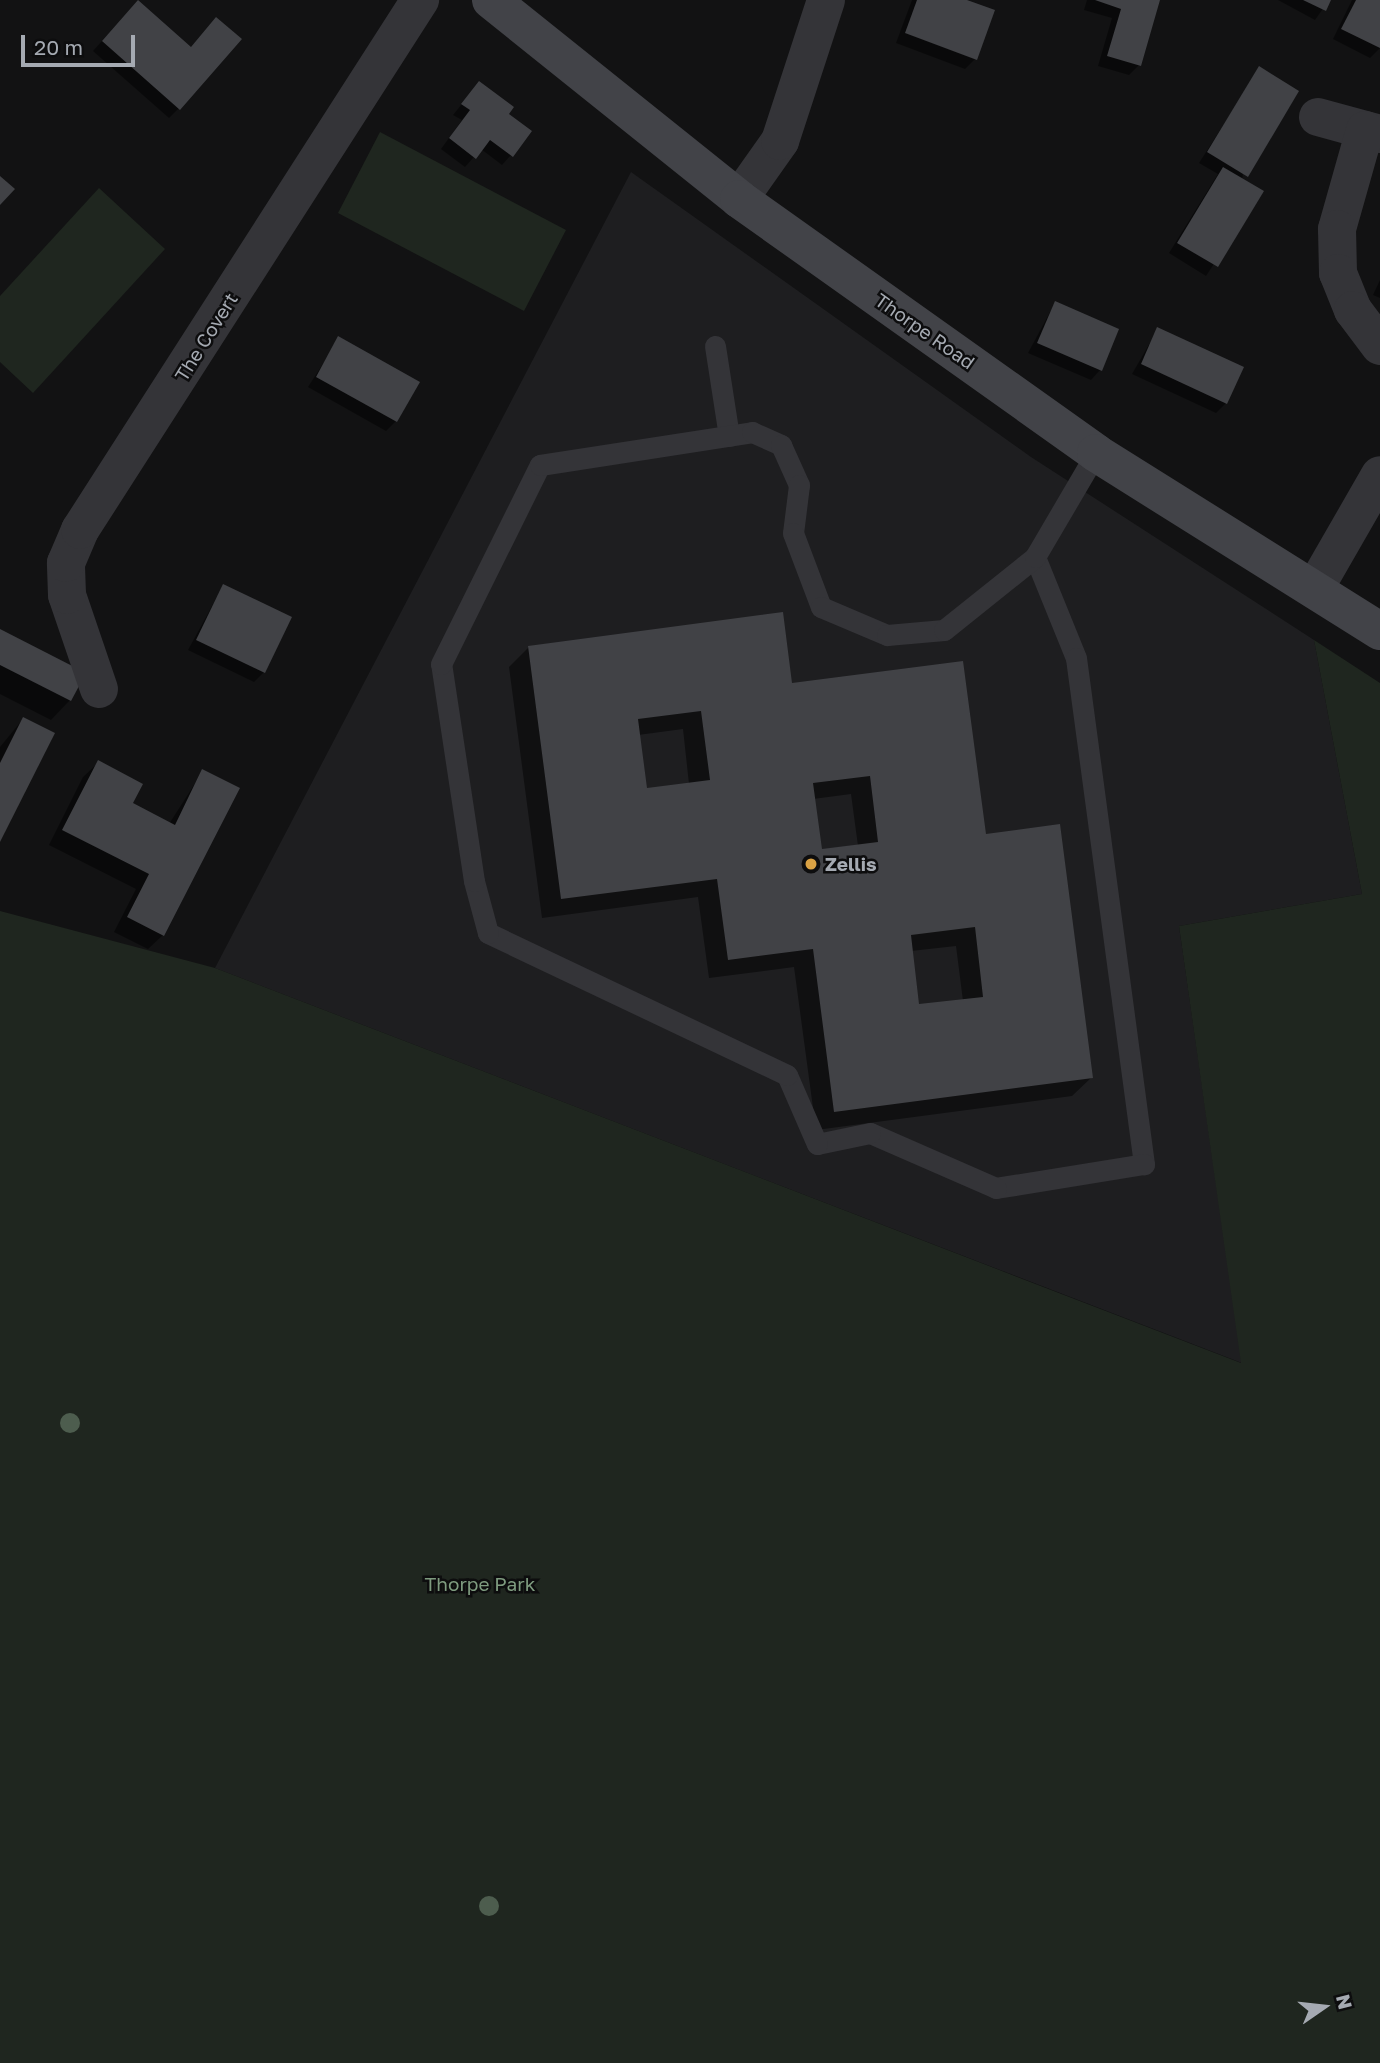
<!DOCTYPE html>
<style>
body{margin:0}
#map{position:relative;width:1380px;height:2063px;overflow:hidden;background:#121213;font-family:"Golos Text",sans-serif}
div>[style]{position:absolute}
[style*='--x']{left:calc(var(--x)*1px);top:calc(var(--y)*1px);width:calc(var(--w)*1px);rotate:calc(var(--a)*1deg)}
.built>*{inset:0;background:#1e1e20}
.green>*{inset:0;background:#1f261f}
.shadow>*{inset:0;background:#0007}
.building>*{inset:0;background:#414246}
.lane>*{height:21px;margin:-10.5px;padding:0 10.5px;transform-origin:10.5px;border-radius:10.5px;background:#343438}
.street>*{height:38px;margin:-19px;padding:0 19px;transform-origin:19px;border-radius:19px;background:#343438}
.secondary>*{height:38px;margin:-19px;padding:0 19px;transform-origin:19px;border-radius:19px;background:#424348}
.trees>*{width:20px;height:20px;margin:-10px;border-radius:50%;background:#4d5d4e}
.dots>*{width:19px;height:19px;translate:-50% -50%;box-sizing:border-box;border:4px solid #0d0d0e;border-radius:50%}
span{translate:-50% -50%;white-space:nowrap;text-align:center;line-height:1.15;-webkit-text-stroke:5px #0d0d0e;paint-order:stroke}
.street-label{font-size:19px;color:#a5aab2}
.poi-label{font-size:19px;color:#a5aab2;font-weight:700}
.left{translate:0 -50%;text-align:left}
.park-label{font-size:19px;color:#7e9b7f}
.north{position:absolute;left:1289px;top:1972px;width:70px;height:70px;-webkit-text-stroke:5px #0d0d0e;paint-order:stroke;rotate:76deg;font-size:19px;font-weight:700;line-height:28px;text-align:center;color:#a5aab2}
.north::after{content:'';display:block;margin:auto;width:24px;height:32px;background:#a5aab2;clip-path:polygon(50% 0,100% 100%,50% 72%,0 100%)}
.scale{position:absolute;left:21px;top:35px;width:114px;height:32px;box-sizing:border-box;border:4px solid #a5aab2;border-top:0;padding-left:9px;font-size:21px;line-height:24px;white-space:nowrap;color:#a5aab2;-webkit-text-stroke:5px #0d0d0e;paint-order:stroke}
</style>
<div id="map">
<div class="built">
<i style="clip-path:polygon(631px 172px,1031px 457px,1314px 640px,1362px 894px,1179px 926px,1242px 1363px,215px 968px)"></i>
</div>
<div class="green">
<i style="clip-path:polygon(380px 132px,566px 230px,524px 311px,338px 213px)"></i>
<i style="clip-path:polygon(99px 188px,165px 249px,33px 393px,0 362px,0 296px)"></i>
<i style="clip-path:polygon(1314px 640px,1380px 683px,1380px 2063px,0 2063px,0 911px,215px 968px,1241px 1363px,1179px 926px,1362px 894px)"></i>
</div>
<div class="shadow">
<i style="clip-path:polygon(912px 0,962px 0,975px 59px,965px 69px,896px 43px)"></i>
<i style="clip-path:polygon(1087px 0,1158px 0,1139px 65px,1129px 75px,1098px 66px,1112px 18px,1084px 10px)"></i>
<i style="clip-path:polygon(1278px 0,1329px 0,1315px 20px)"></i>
<i style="clip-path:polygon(1352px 0,1380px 0,1380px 48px,1370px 58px,1333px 39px)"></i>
<i style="clip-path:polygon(128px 12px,190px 48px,179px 108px,169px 118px,93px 51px)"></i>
<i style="clip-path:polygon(1260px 68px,1242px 180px,1261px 192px,1206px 276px,1169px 253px,1218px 174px,1199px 163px)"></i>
<i style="clip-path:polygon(479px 83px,507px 114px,511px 155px,502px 165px,481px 149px,465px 167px,441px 149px,462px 120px,453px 115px)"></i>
<i style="clip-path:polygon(1380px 280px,1380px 298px,1373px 295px)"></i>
<i style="clip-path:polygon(1055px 303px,1100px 370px,1091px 380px,1028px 353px)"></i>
<i style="clip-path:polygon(1158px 329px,1226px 403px,1216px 413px,1132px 374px)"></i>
<i style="clip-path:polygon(339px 339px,396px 421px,386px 431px,308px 387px)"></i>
<i style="clip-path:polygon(223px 586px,264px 672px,254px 682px,188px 650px)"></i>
<i style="clip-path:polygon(0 631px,70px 700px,51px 720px,0 694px)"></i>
<i style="clip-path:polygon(evenodd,529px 647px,791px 685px,984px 836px,1092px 1077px,1072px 1096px,816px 1130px,794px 967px,709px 978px,698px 897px,542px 918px,509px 667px,529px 647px,683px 729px,689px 784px,645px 790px,638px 735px,683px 729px,529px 647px,851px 794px,858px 846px,820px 851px,813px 799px,851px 794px,529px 647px,956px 946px,963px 1001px,918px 1006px,911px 951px,956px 946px)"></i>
<i style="clip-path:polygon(23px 719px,0 838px,0 747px)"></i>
<i style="clip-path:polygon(98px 763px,130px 804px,169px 824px,203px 771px,163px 935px,148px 949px,114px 932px,136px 889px,49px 845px,83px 777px)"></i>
</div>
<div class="building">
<i style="clip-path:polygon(138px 0,191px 47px,216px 17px,242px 39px,180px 110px,102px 41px)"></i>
<i style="clip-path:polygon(917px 0,967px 0,995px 10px,977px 60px,905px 33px)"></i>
<i style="clip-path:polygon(1095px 0,1160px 0,1141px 66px,1107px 56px,1121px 9px)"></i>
<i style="clip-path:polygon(1303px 0,1331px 0,1326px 11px)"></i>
<i style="clip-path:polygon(1356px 0,1380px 0,1380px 48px,1341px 29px)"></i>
<i style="clip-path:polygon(1259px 66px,1299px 91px,1248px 177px,1207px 152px)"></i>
<i style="clip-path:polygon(479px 81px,514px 107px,509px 114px,532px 131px,513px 157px,490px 140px,476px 159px,449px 138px,470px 110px,461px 104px)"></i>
<i style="clip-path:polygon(1223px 167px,1264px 191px,1218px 267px,1177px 243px)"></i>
<i style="clip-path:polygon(0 176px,15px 189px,0 205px)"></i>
<i style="clip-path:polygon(1055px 301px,1119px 329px,1102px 371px,1037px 343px)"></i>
<i style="clip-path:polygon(1157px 327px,1244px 367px,1227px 404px,1141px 364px)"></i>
<i style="clip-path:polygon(338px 336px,420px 382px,397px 422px,316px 377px)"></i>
<i style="clip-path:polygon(223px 584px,292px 617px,265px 673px,196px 640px)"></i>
<i style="clip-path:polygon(evenodd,783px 612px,792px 683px,963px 661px,986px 834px,1060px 824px,1093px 1078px,834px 1112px,813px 949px,728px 960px,717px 879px,561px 899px,528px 646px,783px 612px,701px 711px,710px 780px,647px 788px,638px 719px,701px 711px,783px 612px,870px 776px,878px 842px,822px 849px,813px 783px,870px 776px,783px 612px,975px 927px,983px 997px,919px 1004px,911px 935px,975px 927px)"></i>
<i style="clip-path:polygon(0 629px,86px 673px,71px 701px,0 665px)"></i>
<i style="clip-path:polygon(23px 717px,55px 733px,0 842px,0 763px)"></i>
<i style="clip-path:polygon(98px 760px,143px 784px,133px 803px,175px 825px,202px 769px,240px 788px,164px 936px,127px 917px,149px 874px,62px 830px)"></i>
</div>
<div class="lane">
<i style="--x:715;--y:346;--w:91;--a:81.2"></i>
<i style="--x:1035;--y:557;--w:109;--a:67.9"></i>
<i style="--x:1076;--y:658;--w:511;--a:82.35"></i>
<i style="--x:1144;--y:1164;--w:150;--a:170.8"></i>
<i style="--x:996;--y:1188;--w:137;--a:-156.4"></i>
<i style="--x:870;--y:1133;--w:54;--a:168.3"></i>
<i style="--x:817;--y:1144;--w:75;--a:-113.5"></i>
<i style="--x:787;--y:1075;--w:331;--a:-154.6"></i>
<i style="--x:488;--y:933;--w:54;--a:-105.1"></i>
<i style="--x:474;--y:881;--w:219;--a:-98.6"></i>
<i style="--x:441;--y:664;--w:222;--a:-63.6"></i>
<i style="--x:540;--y:465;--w:215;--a:-8.8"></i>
<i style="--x:752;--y:432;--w:32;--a:24"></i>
<i style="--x:781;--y:445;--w:44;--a:65.8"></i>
<i style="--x:799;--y:485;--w:48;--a:97.1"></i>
<i style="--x:793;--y:533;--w:79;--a:69.3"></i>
<i style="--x:821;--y:607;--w:72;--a:23"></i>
<i style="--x:887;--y:635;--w:57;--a:-5"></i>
<i style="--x:944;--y:630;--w:117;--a:-38.7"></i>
<i style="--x:1035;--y:557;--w:121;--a:-59.6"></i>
</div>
<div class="street">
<i style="--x:1318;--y:117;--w:64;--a:15.3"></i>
<i style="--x:1365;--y:130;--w:103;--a:105.8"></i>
<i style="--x:1337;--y:229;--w:44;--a:88.7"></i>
<i style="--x:1338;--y:273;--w:40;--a:68"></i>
<i style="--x:1353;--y:310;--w:45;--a:53.1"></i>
<i style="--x:739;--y:199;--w:71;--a:-54.7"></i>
<i style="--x:780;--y:141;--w:148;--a:-71.9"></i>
<i style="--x:1315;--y:588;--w:130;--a:-60.1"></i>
<i style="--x:99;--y:689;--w:99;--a:-108.8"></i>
<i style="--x:67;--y:595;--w:32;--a:-92"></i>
<i style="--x:66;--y:563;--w:36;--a:-67"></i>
<i style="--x:80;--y:530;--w:630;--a:-57.32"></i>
</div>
<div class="secondary">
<i style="--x:491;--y:0;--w:318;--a:38.7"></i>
<i style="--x:739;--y:199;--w:438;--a:35.4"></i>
<i style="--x:1096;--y:453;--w:335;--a:32.1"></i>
</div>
<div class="trees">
<i style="left:70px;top:1423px"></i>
<i style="left:489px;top:1906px"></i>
</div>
<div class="dots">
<i style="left:811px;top:864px;background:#daa244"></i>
</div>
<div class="street-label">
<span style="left:925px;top:331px;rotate:35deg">Thorpe Road</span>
<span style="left:206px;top:337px;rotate:-58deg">The Covert</span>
</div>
<div class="poi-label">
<span class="left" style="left:825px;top:864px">Zellis</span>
</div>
<div class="park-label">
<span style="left:480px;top:1584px">Thorpe Park</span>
</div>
<div class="north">N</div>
<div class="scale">20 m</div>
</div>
